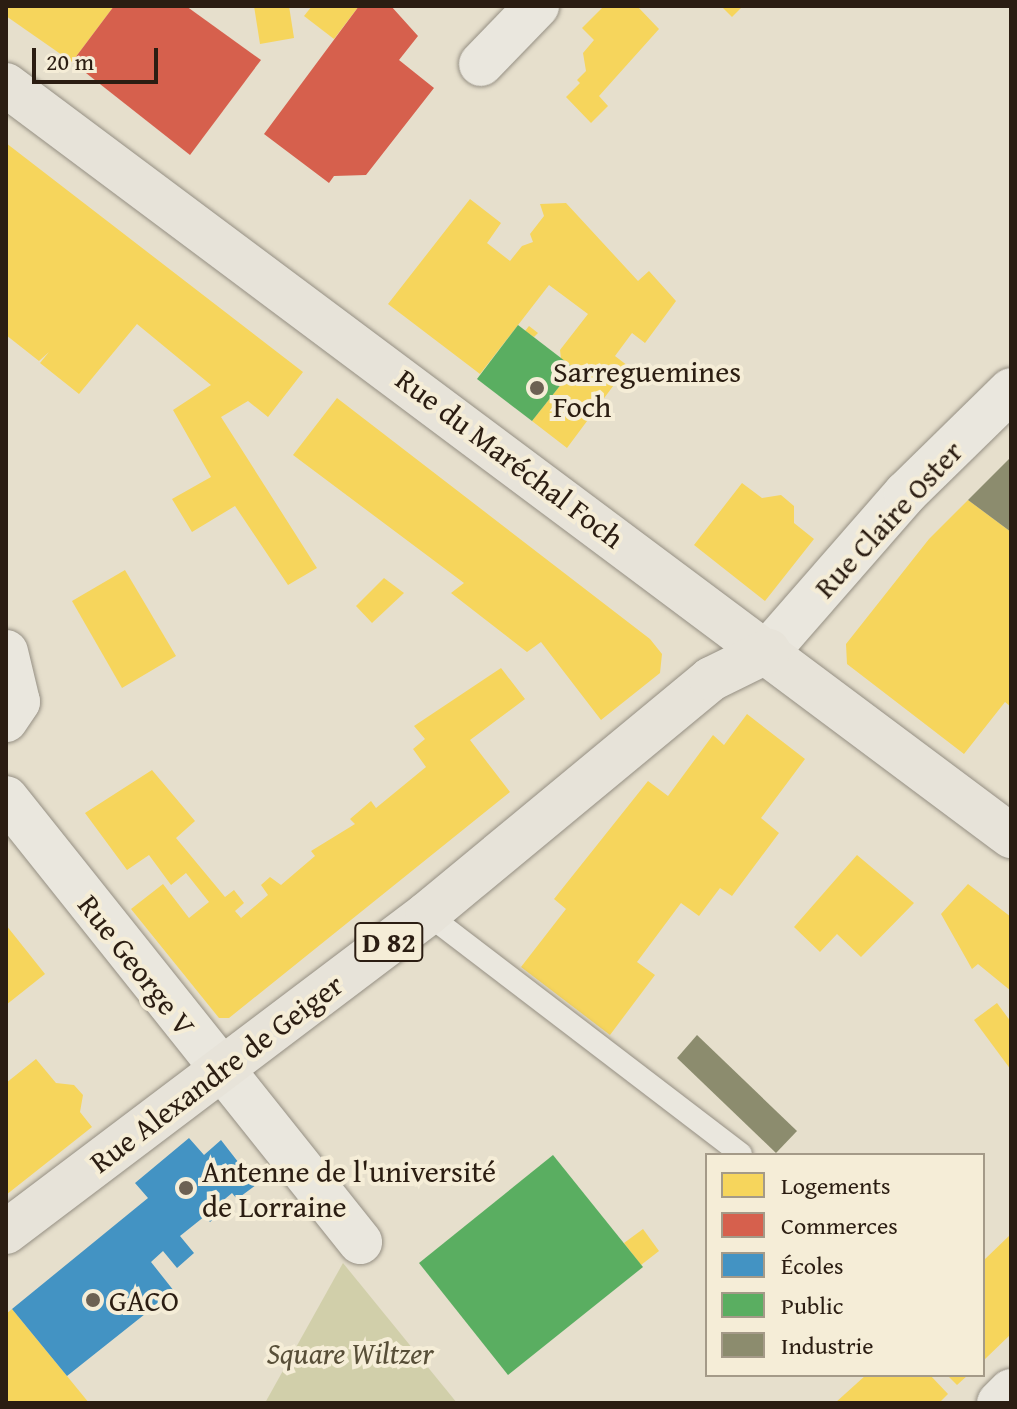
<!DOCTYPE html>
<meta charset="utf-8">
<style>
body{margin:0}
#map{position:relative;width:1017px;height:1409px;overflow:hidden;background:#e6dfcc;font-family:"Gentium Book Plus",serif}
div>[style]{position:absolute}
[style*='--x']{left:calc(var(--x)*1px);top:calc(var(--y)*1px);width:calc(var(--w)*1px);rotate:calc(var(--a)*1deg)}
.green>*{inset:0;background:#d1cfaa}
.homes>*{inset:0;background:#f6d55c}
.shops>*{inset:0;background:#d6604d}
.schools>*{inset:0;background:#4393c3}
.public>*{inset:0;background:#5aae61}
.industry>*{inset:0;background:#8c8c6e}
.roads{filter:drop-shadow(0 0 2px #958f83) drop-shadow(0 0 2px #958f83)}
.service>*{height:22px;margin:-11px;padding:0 11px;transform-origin:11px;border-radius:11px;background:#eae7de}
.minor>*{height:44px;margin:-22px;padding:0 22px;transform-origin:22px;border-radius:22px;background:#eae7de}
.primary>*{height:44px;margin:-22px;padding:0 22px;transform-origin:22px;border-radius:22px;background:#e7e3d9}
.dots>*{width:22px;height:22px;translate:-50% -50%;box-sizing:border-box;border:4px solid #f5edd7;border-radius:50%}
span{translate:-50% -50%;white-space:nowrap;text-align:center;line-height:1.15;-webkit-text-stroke:8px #f5edd7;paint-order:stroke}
.shield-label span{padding:2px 6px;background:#f5edd7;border:2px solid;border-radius:6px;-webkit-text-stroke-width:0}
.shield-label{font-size:28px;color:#2b1d12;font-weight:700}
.poi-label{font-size:30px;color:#2b1d12}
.left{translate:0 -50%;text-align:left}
.street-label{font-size:30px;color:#2b1d12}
.park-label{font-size:30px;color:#584f38;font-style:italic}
.frame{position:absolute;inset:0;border:8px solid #2b1d12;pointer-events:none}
.legend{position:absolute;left:705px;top:1153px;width:280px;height:224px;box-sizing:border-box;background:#f5edd7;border:2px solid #a49a88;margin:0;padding:10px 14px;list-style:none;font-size:24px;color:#2b1d12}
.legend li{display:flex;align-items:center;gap:16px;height:40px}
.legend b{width:40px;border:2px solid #a49a88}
.scale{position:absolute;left:32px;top:48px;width:126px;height:36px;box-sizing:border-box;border:4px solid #2b1d12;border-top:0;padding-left:10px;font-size:24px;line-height:28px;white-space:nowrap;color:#2b1d12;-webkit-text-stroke:6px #f5edd7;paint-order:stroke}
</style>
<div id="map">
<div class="green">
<i style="clip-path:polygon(343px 1263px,457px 1403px,265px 1403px)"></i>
</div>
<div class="homes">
<i style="clip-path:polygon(6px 6px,114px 6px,72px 62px,6px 16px)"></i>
<i style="clip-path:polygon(254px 6px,289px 6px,294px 38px,260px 44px)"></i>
<i style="clip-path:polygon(312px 6px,359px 6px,334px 39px,304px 16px)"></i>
<i style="clip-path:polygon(604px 6px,637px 6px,659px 29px,599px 96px,608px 106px,591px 123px,566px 97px,580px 83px,577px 80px,586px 71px,583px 53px,594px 40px,582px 28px)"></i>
<i style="clip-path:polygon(721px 6px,743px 6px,732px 17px)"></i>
<i style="clip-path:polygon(6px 143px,303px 372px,268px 417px,248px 401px,221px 417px,317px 568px,288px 585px,235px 506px,192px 532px,172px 499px,211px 477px,173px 410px,211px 385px,137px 324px,79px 394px,40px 363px,49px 352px,39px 361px,6px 335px)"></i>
<i style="clip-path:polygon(470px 199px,501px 223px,487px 243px,510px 261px,522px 246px,533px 242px,530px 234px,544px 216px,540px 204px,566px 203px,638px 281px,649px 271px,676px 301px,645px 343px,632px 333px,615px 356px,628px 366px,567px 448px,532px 421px,574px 368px,561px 359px,560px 350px,588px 314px,549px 285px,480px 374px,388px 304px)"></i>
<i style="clip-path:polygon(529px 326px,538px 333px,534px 337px,525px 331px)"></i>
<i style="clip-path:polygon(337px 398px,650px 639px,662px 654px,660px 673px,601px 720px,541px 642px,527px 652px,451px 593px,464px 583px,293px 455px)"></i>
<i style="clip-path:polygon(742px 483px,762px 498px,781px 495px,794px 506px,794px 523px,814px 539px,765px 601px,694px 545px)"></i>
<i style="clip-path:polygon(968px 500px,1011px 532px,1011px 707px,1005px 702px,964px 754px,847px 664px,846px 644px,929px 539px)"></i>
<i style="clip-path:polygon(125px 570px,176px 656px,122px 688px,72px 601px)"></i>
<i style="clip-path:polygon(384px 578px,404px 593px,372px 623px,356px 606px)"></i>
<i style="clip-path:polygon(501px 668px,525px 699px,470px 740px,510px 792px,229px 1018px,219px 1018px,131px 909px,163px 884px,189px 918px,209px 902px,186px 873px,171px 885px,149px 855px,127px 870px,85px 813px,152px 770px,195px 821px,176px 838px,225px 897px,234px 890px,244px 903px,235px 911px,241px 918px,268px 895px,261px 885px,270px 877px,281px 885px,315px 856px,311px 851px,355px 824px,350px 819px,371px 801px,376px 808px,426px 767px,413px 749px,425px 739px,414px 726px)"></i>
<i style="clip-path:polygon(747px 714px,805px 759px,761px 818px,779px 833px,732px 896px,720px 888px,699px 916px,681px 903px,637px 962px,655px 975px,610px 1035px,521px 967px,566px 909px,554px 899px,648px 781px,668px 796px,713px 735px,724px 745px)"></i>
<i style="clip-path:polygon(857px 855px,914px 903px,861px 957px,837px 934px,820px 952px,794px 927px)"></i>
<i style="clip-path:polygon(968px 884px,1011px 917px,1011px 991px,978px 964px,972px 969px,941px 914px)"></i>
<i style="clip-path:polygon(6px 925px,45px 974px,6px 1005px)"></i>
<i style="clip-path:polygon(997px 1003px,1011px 1022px,1011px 1070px,974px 1020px)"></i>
<i style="clip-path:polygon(36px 1059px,56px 1083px,74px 1085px,83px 1095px,80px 1112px,92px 1127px,6px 1195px,6px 1083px)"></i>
<i style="clip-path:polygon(643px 1229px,659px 1251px,641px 1265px,624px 1243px)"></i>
<i style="clip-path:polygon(1011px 1234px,1011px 1334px,983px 1361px,983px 1261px)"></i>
<i style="clip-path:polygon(12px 1309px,67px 1376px,89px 1403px,6px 1403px,6px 1314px)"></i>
<i style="clip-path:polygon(866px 1375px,930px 1375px,948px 1394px,939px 1403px,835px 1403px)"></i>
<i style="clip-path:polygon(947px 1375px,968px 1375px,957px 1385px)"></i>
</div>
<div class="shops">
<i style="clip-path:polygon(114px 6px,186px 6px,261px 60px,190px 155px,72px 62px)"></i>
<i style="clip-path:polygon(359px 6px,391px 6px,418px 36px,399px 60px,434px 88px,366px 175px,334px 176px,329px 183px,264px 134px)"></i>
</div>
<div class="schools">
<i style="clip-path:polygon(189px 1138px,204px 1155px,221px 1140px,256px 1185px,237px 1199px,232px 1193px,213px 1209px,218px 1215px,210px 1222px,205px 1216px,180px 1236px,194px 1253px,177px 1268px,163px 1251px,151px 1262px,174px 1291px,67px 1376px,12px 1309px,148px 1198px,135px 1183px)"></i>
</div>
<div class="public">
<i style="clip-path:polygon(518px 325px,574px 368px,532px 421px,477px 379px)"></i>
<i style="clip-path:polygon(553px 1155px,643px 1267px,508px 1375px,419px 1263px)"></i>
</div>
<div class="industry">
<i style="clip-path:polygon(1011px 457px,1011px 532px,968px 500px)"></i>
<i style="clip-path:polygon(697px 1035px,797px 1131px,776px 1153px,677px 1058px)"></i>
</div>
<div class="roads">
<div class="service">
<i style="--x:427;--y:914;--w:395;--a:37.4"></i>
</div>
<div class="minor">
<i style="--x:481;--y:64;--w:81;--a:-46"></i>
<i style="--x:768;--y:651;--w:210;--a:-48.9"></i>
<i style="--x:906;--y:493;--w:147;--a:-44.4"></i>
<i style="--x:6;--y:652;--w:51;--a:76.5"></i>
<i style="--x:18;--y:702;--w:22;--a:124"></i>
<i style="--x:6;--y:798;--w:568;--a:51.43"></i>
<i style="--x:999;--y:1403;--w:17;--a:-45"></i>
</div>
<div class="primary">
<i style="--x:6;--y:85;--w:1255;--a:36.77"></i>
<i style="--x:6;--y:1232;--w:528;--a:-37.07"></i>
<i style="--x:427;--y:914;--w:369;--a:-39.6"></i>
<i style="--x:711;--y:679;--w:64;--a:-26.2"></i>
</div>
</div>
<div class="dots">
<i style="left:537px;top:388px;background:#6c6153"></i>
<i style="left:186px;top:1188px;background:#6c6153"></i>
<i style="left:93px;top:1300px;background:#6c6153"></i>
</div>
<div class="shield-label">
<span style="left:389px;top:942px">D 82</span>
</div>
<div class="poi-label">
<span class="left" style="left:553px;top:388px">Sarreguemines<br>Foch</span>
<span class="left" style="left:202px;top:1188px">Antenne de l'université<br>de Lorraine</span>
<span class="left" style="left:109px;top:1300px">GACO</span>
</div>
<div class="street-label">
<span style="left:510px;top:458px;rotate:37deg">Rue du Maréchal Foch</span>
<span style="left:888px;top:519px;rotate:-47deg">Rue Claire Oster</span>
<span style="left:137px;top:965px;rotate:52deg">Rue George V</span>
<span style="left:216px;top:1073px;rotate:-37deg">Rue Alexandre de Geiger</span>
</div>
<div class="park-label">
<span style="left:350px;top:1353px">Square Wiltzer</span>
</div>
<div class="frame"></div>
<ul class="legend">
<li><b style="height:22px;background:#f6d55c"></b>Logements</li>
<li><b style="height:22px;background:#d6604d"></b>Commerces</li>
<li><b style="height:22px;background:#4393c3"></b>Écoles</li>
<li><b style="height:22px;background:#5aae61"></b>Public</li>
<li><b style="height:22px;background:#8c8c6e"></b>Industrie</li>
</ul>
<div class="scale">20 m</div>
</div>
